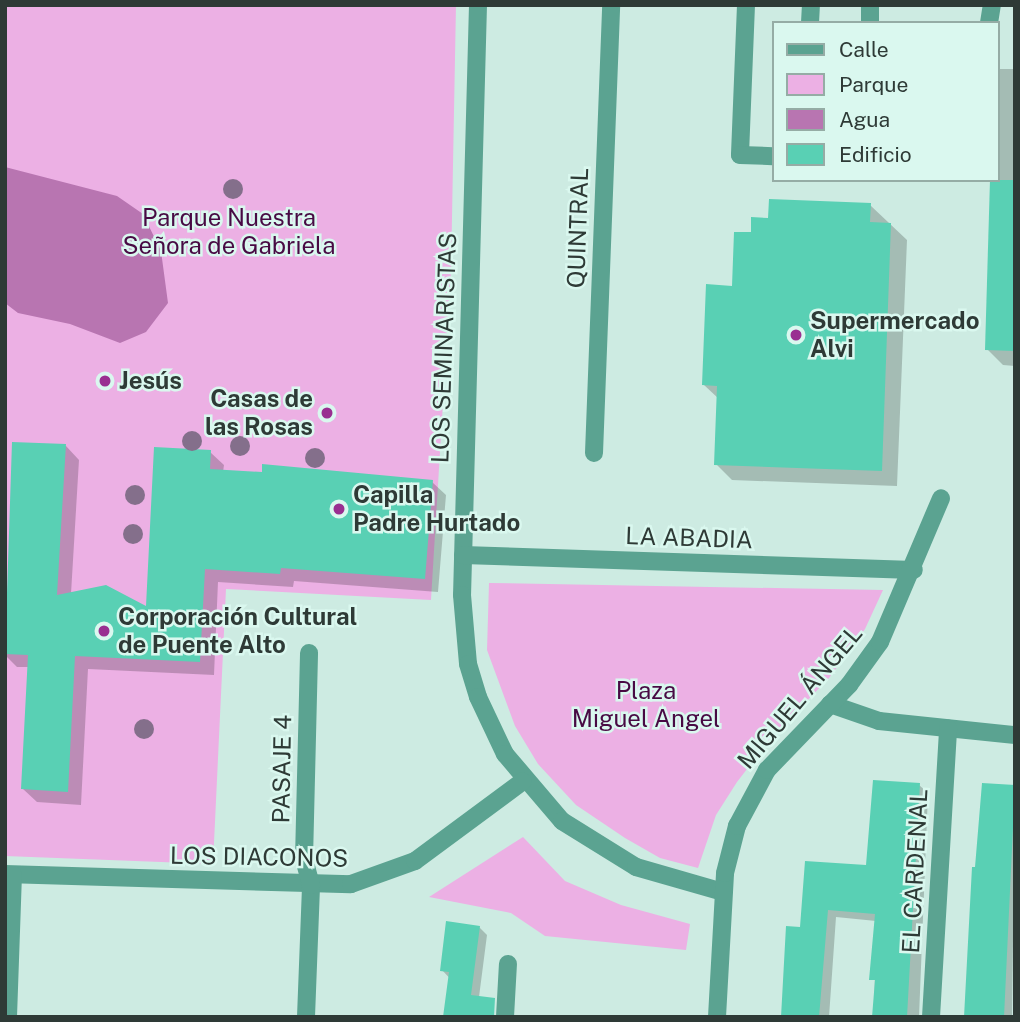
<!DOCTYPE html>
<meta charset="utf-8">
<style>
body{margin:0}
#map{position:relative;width:1020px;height:1022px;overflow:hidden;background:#cdebe2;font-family:"Public Sans",sans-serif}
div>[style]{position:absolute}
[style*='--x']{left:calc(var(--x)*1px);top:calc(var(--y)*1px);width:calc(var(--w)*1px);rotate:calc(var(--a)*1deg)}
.green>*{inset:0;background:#ecb0e4}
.water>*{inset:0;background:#b875b1}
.shadow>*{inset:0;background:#0003}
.building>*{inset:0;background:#59d0b4}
.minor>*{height:18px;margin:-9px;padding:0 9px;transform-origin:9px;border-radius:9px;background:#5ba391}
.trees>*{width:20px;height:20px;margin:-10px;border-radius:50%;background:#846f8b}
.dots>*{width:19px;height:19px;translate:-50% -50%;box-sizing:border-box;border:4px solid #daf8ef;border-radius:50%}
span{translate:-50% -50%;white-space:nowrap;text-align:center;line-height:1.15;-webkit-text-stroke:5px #daf8ef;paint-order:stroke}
.park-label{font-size:24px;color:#480a44}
.street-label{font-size:24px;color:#2e3a36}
.poi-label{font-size:24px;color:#2e3a36;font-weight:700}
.left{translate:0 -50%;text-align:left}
.right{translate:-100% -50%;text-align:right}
.frame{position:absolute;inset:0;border:7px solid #2e3a36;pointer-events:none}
.legend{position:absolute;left:772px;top:21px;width:228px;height:161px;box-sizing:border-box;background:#daf8ef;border:2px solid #95aca5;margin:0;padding:9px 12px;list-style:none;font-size:21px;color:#2e3a36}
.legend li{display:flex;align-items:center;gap:14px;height:35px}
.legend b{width:35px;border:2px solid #95aca5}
</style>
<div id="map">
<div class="green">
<i style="clip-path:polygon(5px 5px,456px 5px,451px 271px,431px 600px,226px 589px,213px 864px,5px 856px)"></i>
<i style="clip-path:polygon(489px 583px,883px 590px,865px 629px,829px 678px,771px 738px,737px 782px,716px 815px,698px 868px,660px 858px,625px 838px,576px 805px,538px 764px,515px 726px,487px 650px)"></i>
<i style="clip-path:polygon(523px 837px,565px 881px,621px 905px,690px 924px,686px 950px,545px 936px,511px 913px,429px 897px)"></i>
</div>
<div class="water">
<i style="clip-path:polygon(5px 167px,117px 196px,143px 214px,161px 251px,168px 303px,146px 332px,120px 343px,70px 324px,18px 313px,5px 303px)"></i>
</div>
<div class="shadow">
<i style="clip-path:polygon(997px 69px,1015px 69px,1015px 366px,1003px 365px,987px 349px,997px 180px)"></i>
<i style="clip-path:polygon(870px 205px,907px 240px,897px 486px,732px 480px,716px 464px,719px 399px,704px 385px,752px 234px,769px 220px)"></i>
<i style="clip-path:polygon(14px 443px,66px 446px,79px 460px,71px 594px,147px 608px,210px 452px,224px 465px,223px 472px,432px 482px,446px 495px,438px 592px,294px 581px,293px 587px,218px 582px,214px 675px,88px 669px,81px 805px,37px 802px,23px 789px,30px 667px,17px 667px,5px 655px)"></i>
<i style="clip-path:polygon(919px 785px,928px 793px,919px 1017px,874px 1017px,876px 921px,836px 917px,829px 1017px,784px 1017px,801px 929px,868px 867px)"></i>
<i style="clip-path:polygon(1015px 787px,1012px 1017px,965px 1017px,977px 869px)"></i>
<i style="clip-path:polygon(479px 927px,487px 935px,479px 997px,486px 1017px,442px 970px)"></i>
</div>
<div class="building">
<i style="clip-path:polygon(990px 180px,1015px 180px,1015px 351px,985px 350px)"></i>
<i style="clip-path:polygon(769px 199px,871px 203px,870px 222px,891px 223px,882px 471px,714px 465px,717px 386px,702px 385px,706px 284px,732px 286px,734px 232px,751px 232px,751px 217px,768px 218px)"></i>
<i style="clip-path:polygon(12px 442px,66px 444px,57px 595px,106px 585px,146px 606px,154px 447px,211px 450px,210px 469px,262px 472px,262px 464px,433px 480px,425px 579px,281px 568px,280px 574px,205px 569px,200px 662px,75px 656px,68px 792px,21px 789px,28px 655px,5px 654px)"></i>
<i style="clip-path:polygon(873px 780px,920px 783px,907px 1017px,872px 1017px,875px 980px,869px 980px,875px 914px,828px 910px,819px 1017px,781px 1017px,786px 926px,800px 927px,805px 861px,866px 865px)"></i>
<i style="clip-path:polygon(982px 783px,1015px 785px,1004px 1017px,964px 1017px,972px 867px,975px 867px)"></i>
<i style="clip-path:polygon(446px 921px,480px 926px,471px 995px,495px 998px,494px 1017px,443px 1017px,449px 972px,440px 971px)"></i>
</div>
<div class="minor">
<i style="--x:478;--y:5;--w:590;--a:91.55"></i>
<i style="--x:462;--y:595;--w:69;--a:85"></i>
<i style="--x:468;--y:664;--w:34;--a:73"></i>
<i style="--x:478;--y:697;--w:63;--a:64.7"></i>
<i style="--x:505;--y:754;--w:88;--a:49.6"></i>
<i style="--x:562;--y:821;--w:87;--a:31.9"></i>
<i style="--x:636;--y:867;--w:91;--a:16"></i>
<i style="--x:746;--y:5;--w:150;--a:92.3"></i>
<i style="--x:740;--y:155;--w:33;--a:2"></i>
<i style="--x:810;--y:23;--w:18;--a:-87"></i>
<i style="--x:870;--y:23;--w:18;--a:-90"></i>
<i style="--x:989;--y:23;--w:18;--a:-81"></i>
<i style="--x:594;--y:453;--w:448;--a:-87.8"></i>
<i style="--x:463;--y:555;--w:451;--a:1.9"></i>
<i style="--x:830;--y:704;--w:52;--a:19.1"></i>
<i style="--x:879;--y:721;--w:137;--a:5.9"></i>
<i style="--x:5;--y:874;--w:346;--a:1.7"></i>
<i style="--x:351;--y:884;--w:68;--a:-19.8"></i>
<i style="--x:415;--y:861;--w:134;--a:-36.5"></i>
<i style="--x:8;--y:1017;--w:142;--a:-88"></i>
<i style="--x:306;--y:1017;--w:132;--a:-87.8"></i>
<i style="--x:311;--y:885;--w:27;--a:-105"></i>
<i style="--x:304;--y:859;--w:206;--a:-88.6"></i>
<i style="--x:505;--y:1017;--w:53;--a:-86.8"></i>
<i style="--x:717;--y:1017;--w:144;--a:-86.8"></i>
<i style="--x:725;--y:873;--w:49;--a:-75.7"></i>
<i style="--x:737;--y:826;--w:64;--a:-61.8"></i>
<i style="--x:767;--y:770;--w:118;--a:-46"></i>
<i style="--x:849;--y:685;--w:53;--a:-54.2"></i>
<i style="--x:880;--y:642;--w:156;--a:-67"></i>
<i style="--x:931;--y:1017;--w:289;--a:-86.6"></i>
</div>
<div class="trees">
<i style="left:233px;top:189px"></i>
<i style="left:192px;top:441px"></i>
<i style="left:240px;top:446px"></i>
<i style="left:315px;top:458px"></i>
<i style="left:135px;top:495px"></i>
<i style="left:133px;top:534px"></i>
<i style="left:144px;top:729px"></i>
</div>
<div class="dots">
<i style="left:796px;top:335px;background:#992f91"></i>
<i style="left:105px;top:381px;background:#992f91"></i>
<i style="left:327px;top:413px;background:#992f91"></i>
<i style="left:339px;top:509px;background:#992f91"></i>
<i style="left:104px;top:631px;background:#992f91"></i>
</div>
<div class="park-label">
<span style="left:229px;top:232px">Parque Nuestra<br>Señora de Gabriela</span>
<span style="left:646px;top:705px">Plaza<br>Miguel Angel</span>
</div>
<div class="street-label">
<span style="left:578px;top:228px;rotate:-88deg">QUINTRAL</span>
<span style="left:444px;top:348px;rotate:-88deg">LOS SEMINARISTAS</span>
<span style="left:689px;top:538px;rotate:2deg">LA ABADIA</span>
<span style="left:800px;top:697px;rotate:-50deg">MIGUEL ÁNGEL</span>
<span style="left:282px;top:769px;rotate:-89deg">PASAJE 4</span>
<span style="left:259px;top:857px;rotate:1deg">LOS DIACONOS</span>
<span style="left:915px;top:871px;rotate:-87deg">EL CARDENAL</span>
</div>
<div class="poi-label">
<span class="left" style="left:810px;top:335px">Supermercado<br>Alvi</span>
<span class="left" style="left:119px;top:381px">Jesús</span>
<span class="right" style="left:313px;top:413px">Casas de<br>las Rosas</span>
<span class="left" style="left:353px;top:509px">Capilla<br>Padre Hurtado</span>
<span class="left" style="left:118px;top:631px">Corporación Cultural<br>de Puente Alto</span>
</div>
<div class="frame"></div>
<ul class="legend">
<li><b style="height:9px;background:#5ba391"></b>Calle</li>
<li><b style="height:19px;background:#ecb0e4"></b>Parque</li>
<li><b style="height:19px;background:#b875b1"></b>Agua</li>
<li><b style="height:19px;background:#59d0b4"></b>Edificio</li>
</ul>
</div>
